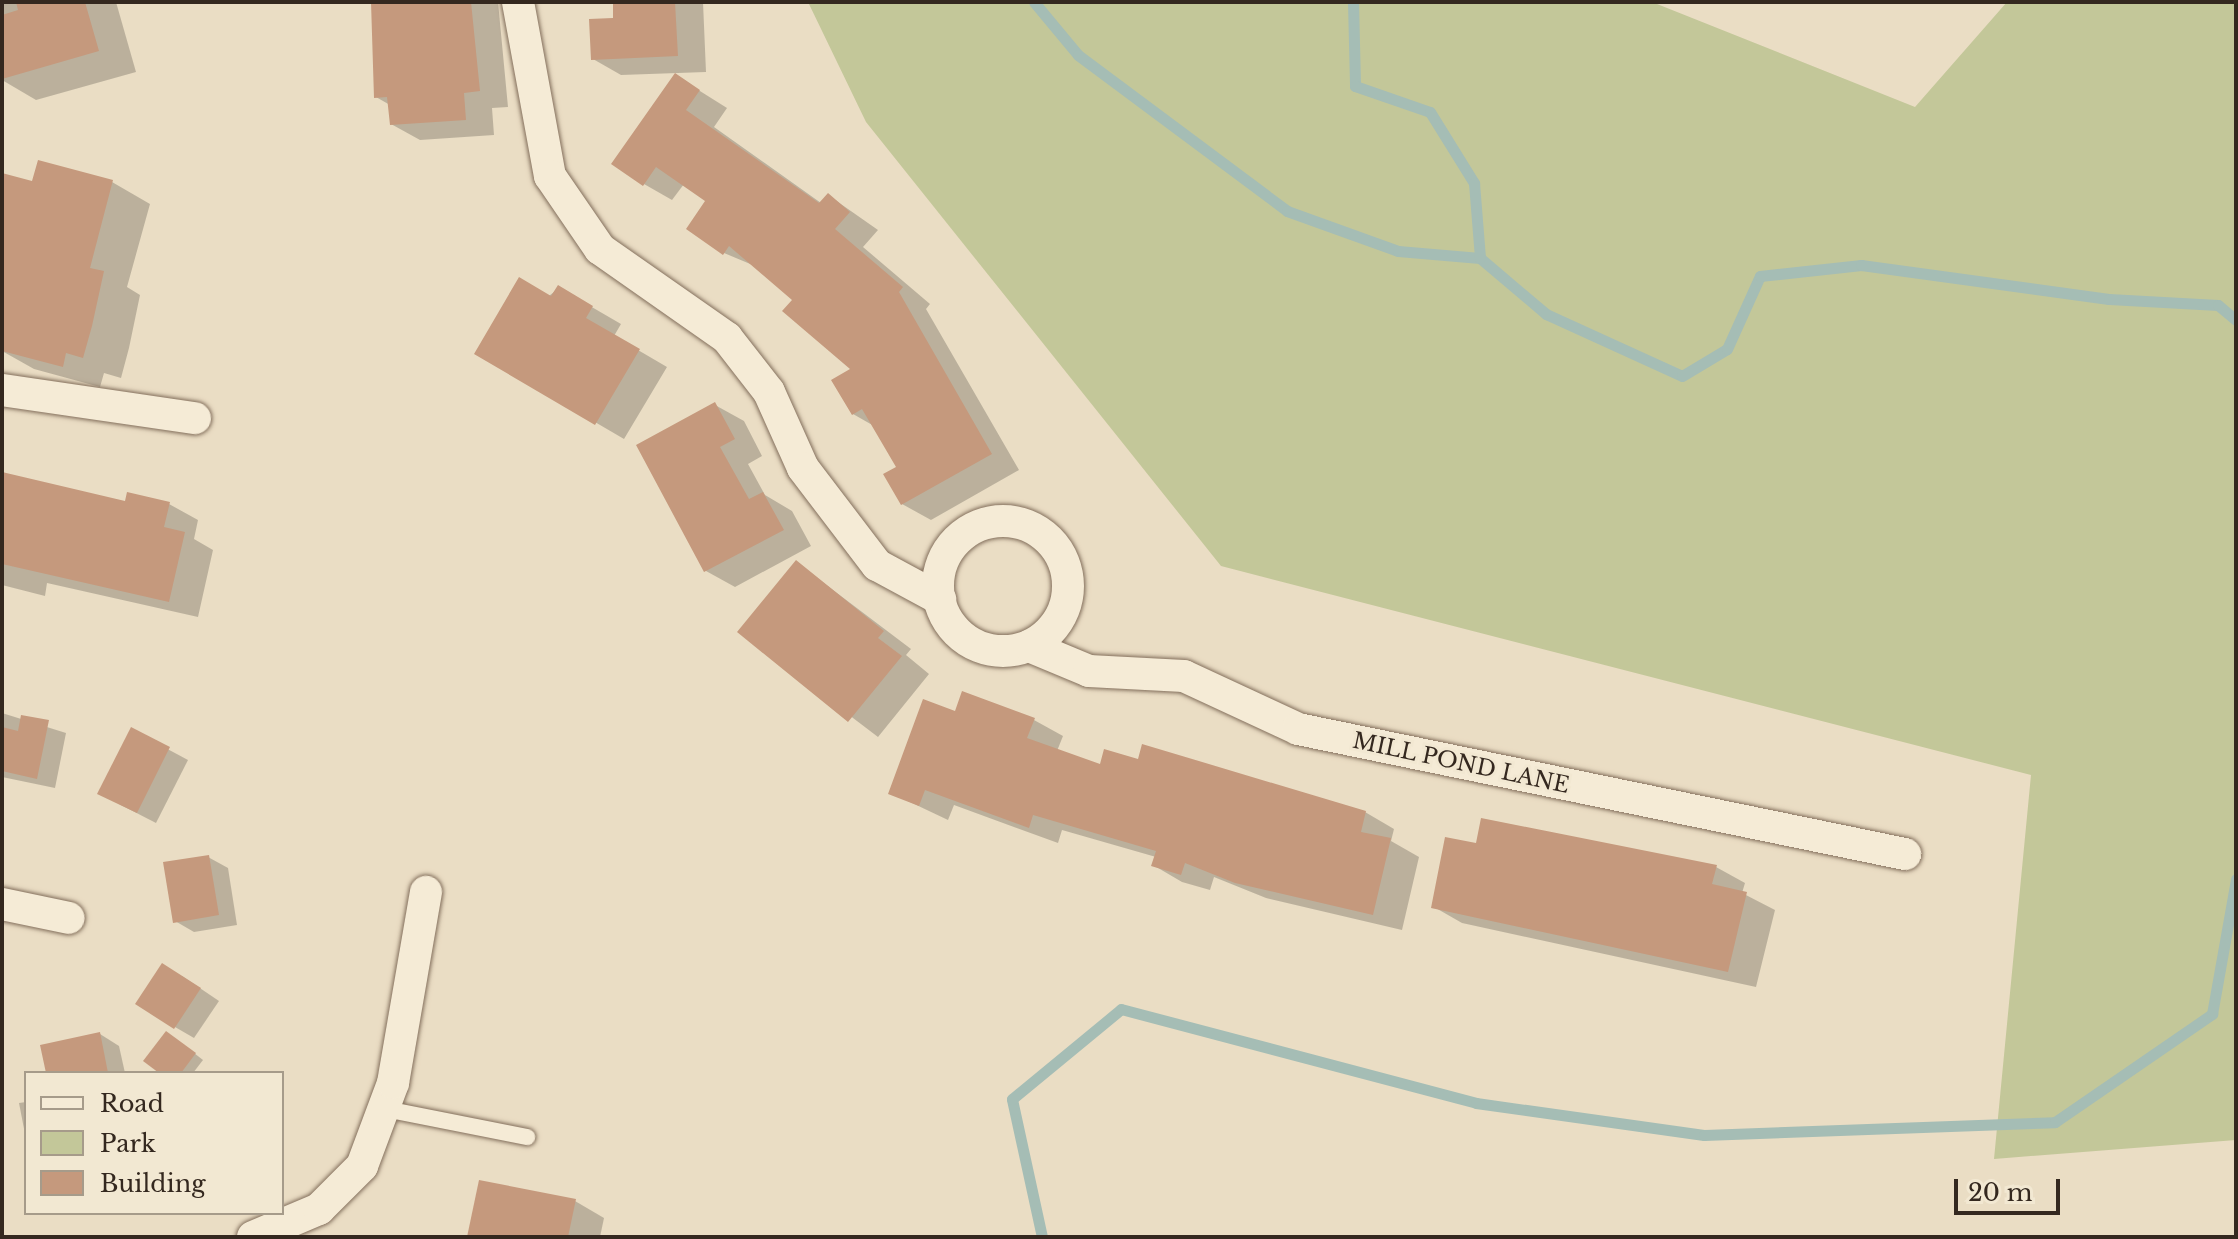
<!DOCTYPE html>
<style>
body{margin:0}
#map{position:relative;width:2238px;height:1239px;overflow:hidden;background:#eaddc4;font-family:"Libre Baskerville",serif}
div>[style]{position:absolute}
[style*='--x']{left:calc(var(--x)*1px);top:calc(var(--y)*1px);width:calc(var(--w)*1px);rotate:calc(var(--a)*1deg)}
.green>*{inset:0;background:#c3c799}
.shadow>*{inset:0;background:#0003}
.stream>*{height:11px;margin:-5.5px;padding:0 5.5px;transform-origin:5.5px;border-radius:5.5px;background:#a5bdb5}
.building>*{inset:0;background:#c5997d}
.roads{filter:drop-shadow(0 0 2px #836f5c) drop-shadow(0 0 2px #836f5c)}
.lane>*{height:16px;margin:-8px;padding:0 8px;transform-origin:8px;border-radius:8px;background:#f5ebd6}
.street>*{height:32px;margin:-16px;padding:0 16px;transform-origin:16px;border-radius:16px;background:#f5ebd6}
.street>.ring{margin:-16px;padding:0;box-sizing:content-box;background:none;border:32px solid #f5ebd6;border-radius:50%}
span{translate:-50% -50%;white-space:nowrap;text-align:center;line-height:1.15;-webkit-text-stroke:6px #f2e8d2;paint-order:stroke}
.street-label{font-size:22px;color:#34281f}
.frame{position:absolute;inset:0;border:4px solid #34281f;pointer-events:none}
.legend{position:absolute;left:24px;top:1071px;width:260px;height:144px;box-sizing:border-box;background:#f2e8d2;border:2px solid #a69b8a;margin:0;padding:10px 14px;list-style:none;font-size:24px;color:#34281f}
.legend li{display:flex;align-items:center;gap:16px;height:40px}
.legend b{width:40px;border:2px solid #a69b8a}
.scale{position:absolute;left:1954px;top:1179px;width:106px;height:36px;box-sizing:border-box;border:4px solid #34281f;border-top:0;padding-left:10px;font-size:24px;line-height:28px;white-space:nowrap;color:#34281f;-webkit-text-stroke:6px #f2e8d2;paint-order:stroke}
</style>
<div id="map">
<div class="green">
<i style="clip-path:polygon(808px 2px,1652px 2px,1915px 107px,2007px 2px,2236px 2px,2236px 1140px,1994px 1159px,2031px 775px,1221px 566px,866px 122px)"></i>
</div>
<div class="shadow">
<i style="clip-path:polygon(2px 2px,116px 2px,136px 72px,36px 100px,2px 80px)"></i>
<i style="clip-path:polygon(372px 2px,498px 2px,508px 107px,492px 108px,494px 135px,420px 140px,391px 124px,390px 105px,376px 97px)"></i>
<i style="clip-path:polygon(615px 2px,703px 2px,706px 72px,621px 75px,593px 59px,615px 20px)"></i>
<i style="clip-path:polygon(676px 76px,727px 108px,714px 127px,821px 203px,828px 195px,878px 230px,863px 247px,930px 304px,926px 309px,1019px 470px,931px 520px,902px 504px,898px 468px,874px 426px,853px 414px,853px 369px,795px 300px,755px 266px,724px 253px,708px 201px,684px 184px,672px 200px,644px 184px)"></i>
<i style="clip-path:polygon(39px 162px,112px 182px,150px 204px,127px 287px,140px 295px,129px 348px,121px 378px,104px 373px,100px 387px,34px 369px,2px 351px,2px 175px,33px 184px)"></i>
<i style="clip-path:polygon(559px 288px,621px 324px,614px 336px,667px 367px,624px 439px,477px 353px)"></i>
<i style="clip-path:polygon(715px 405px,744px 421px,762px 456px,748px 464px,765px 495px,792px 511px,811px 546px,735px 587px,706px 571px)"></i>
<i style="clip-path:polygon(2px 466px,5px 475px,127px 504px,169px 504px,198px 520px,194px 539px,213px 550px,198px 617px,47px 583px,45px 596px,2px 585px)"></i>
<i style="clip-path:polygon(796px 562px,911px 649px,906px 655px,929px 674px,878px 737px,740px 632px)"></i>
<i style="clip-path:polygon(2px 713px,66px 733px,55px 788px,2px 777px)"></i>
<i style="clip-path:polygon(956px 713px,1034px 720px,1063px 736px,1057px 751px,1101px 766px,1139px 762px,1143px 746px,1365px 812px,1394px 829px,1391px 841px,1419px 857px,1402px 930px,1266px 898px,1214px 877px,1210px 890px,1182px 882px,1153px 865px,1156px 857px,1062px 830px,1058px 843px,954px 805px,948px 820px,891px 793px)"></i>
<i style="clip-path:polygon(132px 730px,188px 760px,156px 823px,119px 804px)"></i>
<i style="clip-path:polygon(1483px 820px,1716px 867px,1745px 883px,1742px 893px,1775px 910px,1756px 987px,1462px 923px,1434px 907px,1478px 846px)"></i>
<i style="clip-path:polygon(208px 857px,228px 868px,237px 925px,194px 932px,175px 921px)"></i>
<i style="clip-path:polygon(182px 976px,219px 1001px,194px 1038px,175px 1027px)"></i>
<i style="clip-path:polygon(100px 1034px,119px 1046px,125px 1073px,48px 1073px)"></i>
<i style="clip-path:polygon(176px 1039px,203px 1060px,193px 1073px,162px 1073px)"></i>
<i style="clip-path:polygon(26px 1102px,26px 1139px,19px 1103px)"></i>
<i style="clip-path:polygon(575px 1201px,604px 1218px,600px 1237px,469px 1237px)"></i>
</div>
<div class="stream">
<i style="--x:1034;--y:2;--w:69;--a:50.3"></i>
<i style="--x:1078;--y:55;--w:261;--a:36.7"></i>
<i style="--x:1287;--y:211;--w:118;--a:19.8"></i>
<i style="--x:1398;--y:251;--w:82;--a:4.9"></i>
<i style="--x:1480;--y:258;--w:87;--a:40.3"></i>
<i style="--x:1546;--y:314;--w:149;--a:24.5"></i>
<i style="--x:1682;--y:376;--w:52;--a:-31"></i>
<i style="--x:1727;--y:349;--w:80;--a:-65.7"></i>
<i style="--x:1760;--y:276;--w:102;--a:-6.2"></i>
<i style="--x:1861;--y:265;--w:250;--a:7.8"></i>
<i style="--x:2109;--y:299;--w:109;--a:3.2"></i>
<i style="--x:2218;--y:305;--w:23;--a:40"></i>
<i style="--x:1353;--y:2;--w:84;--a:88.6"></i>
<i style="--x:1355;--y:86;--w:79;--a:19.1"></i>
<i style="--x:1430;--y:112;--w:84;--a:58.2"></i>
<i style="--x:1474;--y:183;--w:75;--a:85.4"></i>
<i style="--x:1042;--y:1237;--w:141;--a:-102.3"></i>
<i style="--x:1012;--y:1099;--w:141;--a:-39.5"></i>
<i style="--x:1121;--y:1009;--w:367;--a:14.8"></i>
<i style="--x:1476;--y:1103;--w:230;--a:8"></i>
<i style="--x:1704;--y:1135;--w:351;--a:-2.1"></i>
<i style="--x:2055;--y:1122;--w:191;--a:-34.5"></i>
<i style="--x:2212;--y:1014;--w:137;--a:-79.9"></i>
</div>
<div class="building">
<i style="clip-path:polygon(16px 2px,85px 2px,99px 51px,2px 79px,2px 15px,18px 10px)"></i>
<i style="clip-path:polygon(371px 2px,471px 2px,480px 91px,464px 93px,466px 120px,390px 125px,387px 97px,374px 98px)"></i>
<i style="clip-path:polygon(613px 2px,675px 2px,678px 56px,591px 60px,589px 19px,613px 18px)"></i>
<i style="clip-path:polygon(675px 73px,700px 90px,686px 110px,819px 203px,828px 193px,850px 212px,835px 229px,903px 287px,899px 292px,992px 454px,901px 505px,883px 474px,896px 467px,862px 409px,852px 415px,831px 380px,850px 369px,782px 311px,792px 300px,729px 246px,723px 255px,686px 229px,705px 201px,656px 167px,643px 186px,611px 164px)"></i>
<i style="clip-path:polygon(38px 160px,113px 180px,90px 268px,104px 271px,92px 326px,83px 358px,66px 353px,63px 367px,2px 351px,2px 173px,32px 181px)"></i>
<i style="clip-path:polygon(519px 277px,551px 296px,558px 285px,593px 306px,586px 318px,640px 349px,595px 425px,474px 354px)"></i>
<i style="clip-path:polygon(715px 402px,735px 439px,720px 447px,749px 499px,763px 492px,784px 530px,704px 572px,636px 445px)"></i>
<i style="clip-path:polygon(2px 472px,125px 501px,127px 492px,170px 502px,164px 527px,185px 532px,169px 602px,2px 564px)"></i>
<i style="clip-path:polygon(796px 560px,884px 631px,878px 638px,902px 656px,848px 722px,737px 632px)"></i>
<i style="clip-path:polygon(962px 691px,1035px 718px,1027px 738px,1100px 764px,1104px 749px,1138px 759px,1142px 744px,1366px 811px,1361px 832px,1391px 838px,1373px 915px,1235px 883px,1185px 863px,1181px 875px,1151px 866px,1156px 851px,1033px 815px,1029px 828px,925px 790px,919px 806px,888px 794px,923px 699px,955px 711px)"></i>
<i style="clip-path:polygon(21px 715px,49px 720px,37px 779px,2px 771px,2px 727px,18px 731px)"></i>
<i style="clip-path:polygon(131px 727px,170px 747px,137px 813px,97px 794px)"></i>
<i style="clip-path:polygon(1481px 818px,1717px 865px,1712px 884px,1747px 892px,1728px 972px,1431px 908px,1445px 837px,1476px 843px)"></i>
<i style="clip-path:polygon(209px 855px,219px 915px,173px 923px,163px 862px)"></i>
<i style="clip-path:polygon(162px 963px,201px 988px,174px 1029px,135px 1004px)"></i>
<i style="clip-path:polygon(166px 1031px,196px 1053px,181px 1073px,159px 1073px,143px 1061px)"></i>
<i style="clip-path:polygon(100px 1032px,108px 1073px,46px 1073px,40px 1045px)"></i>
<i style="clip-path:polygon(479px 1180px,576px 1199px,568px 1237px,467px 1237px)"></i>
</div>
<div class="roads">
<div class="lane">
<i style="--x:385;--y:1109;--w:145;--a:11.2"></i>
</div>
<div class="street">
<i style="--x:518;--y:2;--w:177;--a:79.6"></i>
<i style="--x:550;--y:176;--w:88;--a:55.6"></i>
<i style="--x:600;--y:249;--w:155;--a:35"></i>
<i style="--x:727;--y:338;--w:68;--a:52.1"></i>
<i style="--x:769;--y:392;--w:83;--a:65.9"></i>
<i style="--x:803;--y:468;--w:122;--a:52.7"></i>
<i style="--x:877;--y:565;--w:72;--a:28.4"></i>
<i style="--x:2;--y:390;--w:195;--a:8.3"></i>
<i class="ring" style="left:938px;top:521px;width:98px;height:98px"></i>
<i style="--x:1029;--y:646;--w:65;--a:22.6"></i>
<i style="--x:1089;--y:671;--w:95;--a:3"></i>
<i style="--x:1184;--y:676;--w:126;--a:24.9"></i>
<i style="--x:1298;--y:729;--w:620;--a:11.64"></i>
<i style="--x:2;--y:904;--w:68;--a:11.8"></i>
<i style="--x:253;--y:1237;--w:72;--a:-23"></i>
<i style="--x:319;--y:1209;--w:61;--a:-45"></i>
<i style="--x:362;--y:1166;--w:89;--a:-69.5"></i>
<i style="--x:393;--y:1083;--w:194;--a:-80.2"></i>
</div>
</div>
<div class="street-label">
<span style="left:1461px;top:763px;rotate:12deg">MILL POND LANE</span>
</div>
<div class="frame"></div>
<ul class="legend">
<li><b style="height:10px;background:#f5ebd6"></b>Road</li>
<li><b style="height:22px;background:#c3c799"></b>Park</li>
<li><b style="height:22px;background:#c5997d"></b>Building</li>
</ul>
<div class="scale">20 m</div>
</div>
